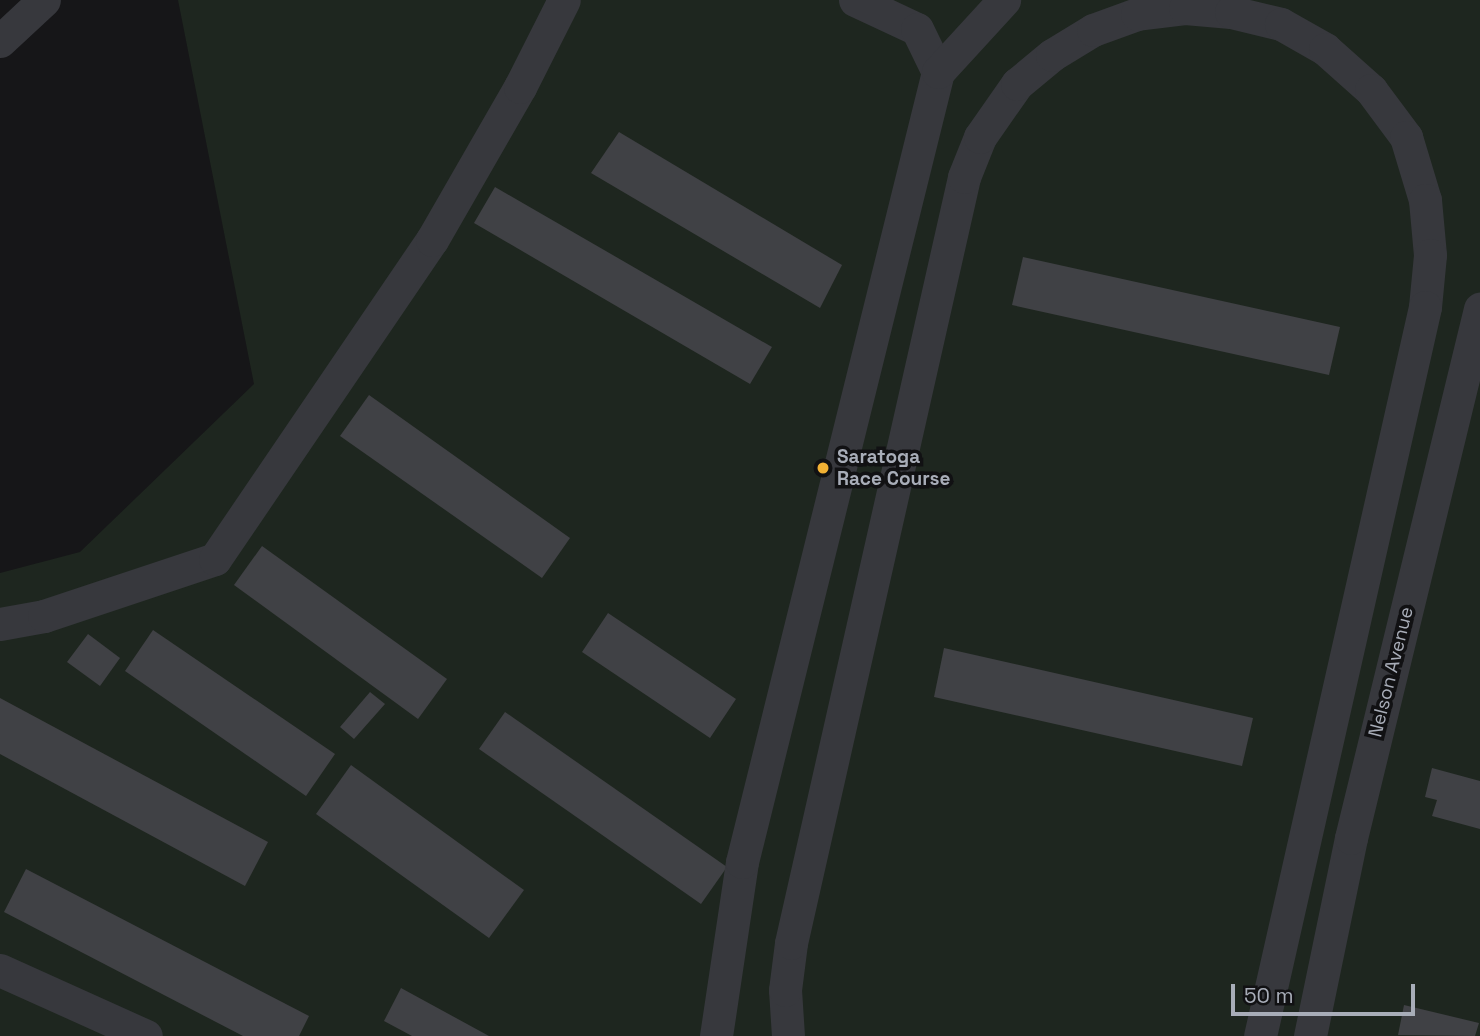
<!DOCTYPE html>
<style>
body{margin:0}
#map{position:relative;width:1480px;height:1036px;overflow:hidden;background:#161618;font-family:"Space Grotesk",sans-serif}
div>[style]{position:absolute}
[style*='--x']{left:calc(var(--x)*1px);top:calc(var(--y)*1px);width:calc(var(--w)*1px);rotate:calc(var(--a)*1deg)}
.green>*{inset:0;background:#1e261f}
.building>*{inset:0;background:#404145}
.minor>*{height:33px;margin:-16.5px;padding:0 16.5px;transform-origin:16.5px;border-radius:16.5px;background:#37383d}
.dots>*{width:19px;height:19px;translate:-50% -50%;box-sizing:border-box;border:4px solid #111113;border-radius:50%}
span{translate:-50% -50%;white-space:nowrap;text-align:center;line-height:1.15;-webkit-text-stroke:7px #111113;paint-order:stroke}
.poi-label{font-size:19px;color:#a8adb8;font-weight:700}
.left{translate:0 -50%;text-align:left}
.street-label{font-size:19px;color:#a8adb8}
.scale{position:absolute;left:1231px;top:984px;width:184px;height:32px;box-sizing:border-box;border:4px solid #a8adb8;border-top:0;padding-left:9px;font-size:21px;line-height:24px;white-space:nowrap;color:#a8adb8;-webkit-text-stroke:5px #111113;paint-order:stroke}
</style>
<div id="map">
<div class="green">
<i style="clip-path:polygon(178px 0,1480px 0,1480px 1036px,0 1036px,0 573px,80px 552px,254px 384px)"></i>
</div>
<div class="building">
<i style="clip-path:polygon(619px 132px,842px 265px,820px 308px,591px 173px)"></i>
<i style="clip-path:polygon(495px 187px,772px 347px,750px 384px,474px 223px)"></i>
<i style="clip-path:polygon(1023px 257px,1340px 327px,1329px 375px,1012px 305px)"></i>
<i style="clip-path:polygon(369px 395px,570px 538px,542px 578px,340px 436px)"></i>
<i style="clip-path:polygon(262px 546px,447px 679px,418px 719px,234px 585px)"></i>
<i style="clip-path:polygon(608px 613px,736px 699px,710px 738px,582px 652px)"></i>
<i style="clip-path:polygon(153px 630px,335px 754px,306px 796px,125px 671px)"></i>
<i style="clip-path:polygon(88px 634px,120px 658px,100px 686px,67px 662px)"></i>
<i style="clip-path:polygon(944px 648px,1253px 718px,1242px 766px,934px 697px)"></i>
<i style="clip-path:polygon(370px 692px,385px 704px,354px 739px,340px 727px)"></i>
<i style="clip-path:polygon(0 698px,268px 842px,245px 886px,0 754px)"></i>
<i style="clip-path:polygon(505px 712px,727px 867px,701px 904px,479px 749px)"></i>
<i style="clip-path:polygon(351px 765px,524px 890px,489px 938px,316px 814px)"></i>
<i style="clip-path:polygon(1432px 768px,1480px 781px,1480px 829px,1432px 816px,1437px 800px,1425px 797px)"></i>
<i style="clip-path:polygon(26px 869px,309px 1016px,299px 1036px,243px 1036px,4px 912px)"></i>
<i style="clip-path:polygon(401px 988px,489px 1036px,412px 1036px,384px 1021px)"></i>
<i style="clip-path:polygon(1404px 1005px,1479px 1023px,1475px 1036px,1398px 1035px)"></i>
</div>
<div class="minor">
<i style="--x:855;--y:0;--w:68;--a:25.1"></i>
<i style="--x:917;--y:29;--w:48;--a:64"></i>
<i style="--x:0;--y:41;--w:60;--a:-43"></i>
<i style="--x:0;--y:624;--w:45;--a:-10.3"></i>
<i style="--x:44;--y:616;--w:180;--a:-18.4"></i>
<i style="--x:215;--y:559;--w:386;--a:-55.8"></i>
<i style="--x:432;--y:240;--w:177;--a:-60.1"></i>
<i style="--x:520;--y:87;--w:97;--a:-63.2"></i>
<i style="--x:0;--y:970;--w:160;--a:24.3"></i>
<i style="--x:716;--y:1036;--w:176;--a:-81.5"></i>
<i style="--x:742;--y:862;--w:814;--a:-76.07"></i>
<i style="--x:938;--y:72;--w:98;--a:-47.5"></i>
<i style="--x:788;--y:1036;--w:46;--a:-93.7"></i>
<i style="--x:785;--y:990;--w:47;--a:-82.7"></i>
<i style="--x:791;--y:943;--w:785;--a:-77.27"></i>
<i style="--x:964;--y:177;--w:43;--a:-68.2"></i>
<i style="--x:980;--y:137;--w:65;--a:-55.1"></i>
<i style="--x:1017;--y:84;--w:45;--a:-39.6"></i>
<i style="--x:1052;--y:55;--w:48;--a:-31.4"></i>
<i style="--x:1093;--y:30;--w:47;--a:-20"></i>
<i style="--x:1137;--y:14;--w:48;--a:-7.1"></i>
<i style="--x:1185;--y:8;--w:46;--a:5"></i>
<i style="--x:1231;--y:12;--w:51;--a:13.5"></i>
<i style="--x:1281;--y:24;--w:51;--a:29.6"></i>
<i style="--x:1325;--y:49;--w:62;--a:41.7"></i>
<i style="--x:1371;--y:90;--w:59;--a:53.3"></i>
<i style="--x:1406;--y:137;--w:66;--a:73.2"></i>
<i style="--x:1425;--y:200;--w:55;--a:84.8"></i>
<i style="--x:1430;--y:255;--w:52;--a:95.5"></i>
<i style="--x:1425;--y:307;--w:747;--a:102.75"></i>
<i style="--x:1310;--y:1036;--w:202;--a:-78.3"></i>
<i style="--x:1351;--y:838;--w:545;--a:-76.3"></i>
</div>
<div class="dots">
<i style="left:823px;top:468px;background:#f2b134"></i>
</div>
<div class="poi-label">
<span class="left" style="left:837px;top:468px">Saratoga<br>Race Course</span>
</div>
<div class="street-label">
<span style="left:1391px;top:672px;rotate:-76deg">Nelson Avenue</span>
</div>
<div class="scale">50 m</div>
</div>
